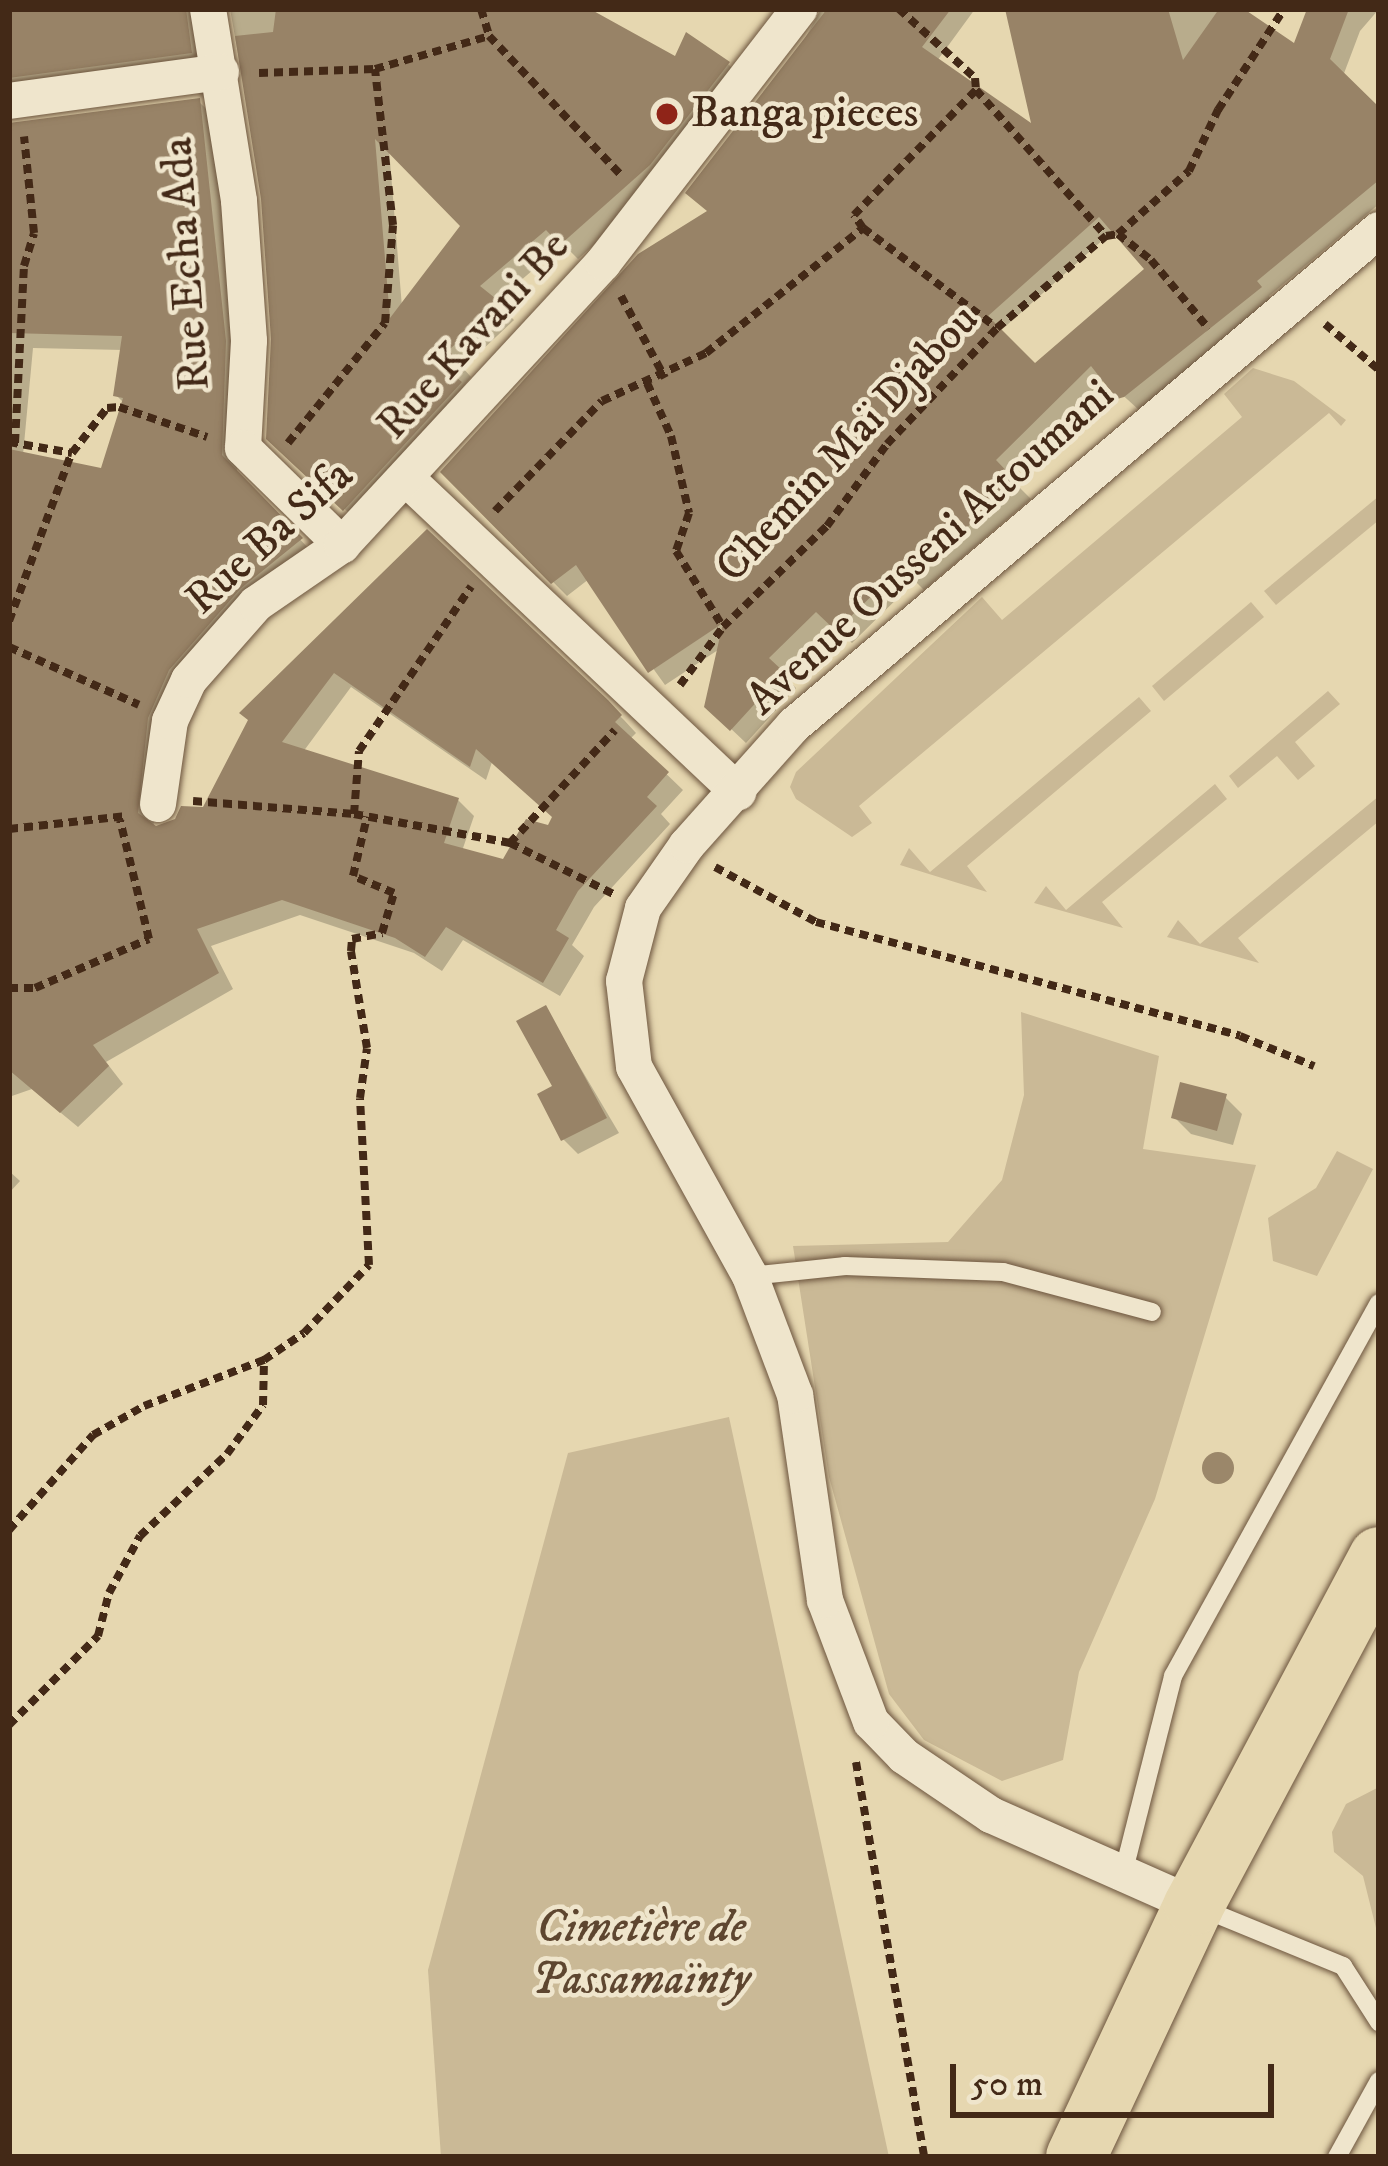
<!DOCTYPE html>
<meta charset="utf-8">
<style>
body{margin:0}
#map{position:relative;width:1388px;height:2166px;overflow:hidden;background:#e6d7b0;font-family:"IM FELL DW Pica",serif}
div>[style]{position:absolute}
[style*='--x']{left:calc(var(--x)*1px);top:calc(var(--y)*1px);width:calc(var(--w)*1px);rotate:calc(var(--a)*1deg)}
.green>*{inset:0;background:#cab996}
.shadow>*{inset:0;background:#0003}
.building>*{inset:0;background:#988367}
.path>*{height:8px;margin-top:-4px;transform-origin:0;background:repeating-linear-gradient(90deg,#432917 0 9px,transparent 0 15px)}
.roads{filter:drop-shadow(0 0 3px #6c543d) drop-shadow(0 0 3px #6c543d)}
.lane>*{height:18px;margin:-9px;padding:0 9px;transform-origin:9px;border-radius:9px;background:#efe5cc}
.street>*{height:36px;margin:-18px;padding:0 18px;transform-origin:18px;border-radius:18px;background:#efe5cc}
.primary>*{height:60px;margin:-30px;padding:0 30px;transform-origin:30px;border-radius:30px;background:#e6d7b0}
.trees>*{width:32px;height:32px;margin:-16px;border-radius:50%;background:#9b876a}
.dots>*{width:33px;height:33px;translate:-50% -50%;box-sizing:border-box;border:6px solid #efe5cc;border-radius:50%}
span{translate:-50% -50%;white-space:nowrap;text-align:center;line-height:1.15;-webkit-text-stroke:9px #efe5cc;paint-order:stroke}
.poi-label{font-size:45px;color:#432917}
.left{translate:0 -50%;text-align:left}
.street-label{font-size:45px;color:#432917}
.park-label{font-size:45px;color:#5e4630;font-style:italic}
.frame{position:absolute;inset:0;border:12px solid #432917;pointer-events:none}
.scale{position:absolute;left:950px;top:2064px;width:324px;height:54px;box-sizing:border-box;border:6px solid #432917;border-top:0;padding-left:15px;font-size:36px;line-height:42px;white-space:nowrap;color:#432917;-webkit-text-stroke:9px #efe5cc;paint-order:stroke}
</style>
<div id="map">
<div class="green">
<i style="clip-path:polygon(1253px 368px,1294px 381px,1346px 420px,1341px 426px,1329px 413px,859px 806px,872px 823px,852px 837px,796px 799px,790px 787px,796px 772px,982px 597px,1002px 620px,1242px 417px,1224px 394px)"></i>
<i style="clip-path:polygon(1379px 496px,1379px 520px,1276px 605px,1264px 591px)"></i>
<i style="clip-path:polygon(1251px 602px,1264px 617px,1164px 701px,1152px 686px)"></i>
<i style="clip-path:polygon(1328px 691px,1340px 704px,1295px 742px,1315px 766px,1298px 780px,1277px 756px,1238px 788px,1229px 776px)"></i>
<i style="clip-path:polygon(1139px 697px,1151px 711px,967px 866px,987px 892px,900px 865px,909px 848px,930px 872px)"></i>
<i style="clip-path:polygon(1215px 784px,1227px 799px,1102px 902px,1123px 928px,1034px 903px,1046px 886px,1066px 910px)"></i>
<i style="clip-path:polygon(1379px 796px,1379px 821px,1238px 938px,1259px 963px,1167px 937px,1178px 920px,1200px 944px)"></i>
<i style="clip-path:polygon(1021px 1012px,1159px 1056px,1143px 1149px,1256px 1165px,1155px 1499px,1079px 1672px,1063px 1760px,1002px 1781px,924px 1740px,889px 1694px,829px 1477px,793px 1246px,948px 1242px,1002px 1180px,1024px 1095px)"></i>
<i style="clip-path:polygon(1337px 1151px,1373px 1169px,1317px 1276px,1273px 1261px,1268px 1218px,1316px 1188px)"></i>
<i style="clip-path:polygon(729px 1417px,889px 2157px,441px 2157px,428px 1970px,568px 1453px)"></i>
<i style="clip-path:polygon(1379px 1787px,1379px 1940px,1363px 1876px,1334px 1852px,1332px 1832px,1346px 1804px)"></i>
</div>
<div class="shadow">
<i style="clip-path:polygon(9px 9px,212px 9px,207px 69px,9px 105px)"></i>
<i style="clip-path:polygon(evenodd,230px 9px,584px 9px,677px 61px,728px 64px,744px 80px,666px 181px,578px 259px,563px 244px,496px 302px,514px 320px,463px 368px,471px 377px,463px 387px,476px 400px,361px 524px,286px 455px,264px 199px,230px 9px,389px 149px,463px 226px,402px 307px,389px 149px)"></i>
<i style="clip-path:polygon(evenodd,821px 9px,975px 9px,937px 61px,1036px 130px,1008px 9px,1240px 9px,1295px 48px,1310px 9px,1379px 9px,1360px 31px,1343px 76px,1379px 107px,1379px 204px,1269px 296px,1274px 303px,1139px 410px,1105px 379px,1008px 476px,1031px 499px,924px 590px,915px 581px,852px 643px,832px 624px,782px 674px,796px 688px,746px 743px,707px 706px,721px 648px,665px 685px,589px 579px,567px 596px,444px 472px,710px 213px,821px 9px,1114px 230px,1148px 270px,1035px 367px,999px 332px,1114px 230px)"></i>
<i style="clip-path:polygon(evenodd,198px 101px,215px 117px,241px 359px,237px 474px,316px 556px,163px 735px,153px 831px,205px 810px,427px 533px,624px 720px,636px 733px,630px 739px,683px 790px,661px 814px,670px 824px,594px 907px,572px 945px,584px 956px,560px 996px,463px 940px,442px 971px,414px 953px,300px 915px,211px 946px,233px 989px,106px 1062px,123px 1084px,78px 1127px,32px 1089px,9px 1097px,9px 126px,198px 101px,33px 348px,123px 350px,116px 395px,125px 404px,103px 472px,23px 455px,33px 348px,198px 101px,351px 687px,486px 780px,492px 762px,555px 817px,549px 829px,505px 862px,462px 851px,474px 816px,458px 800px,303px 752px,351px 687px)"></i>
<i style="clip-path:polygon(545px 1008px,619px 1133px,578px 1154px,563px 1139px)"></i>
<i style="clip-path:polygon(1225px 1097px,1242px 1114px,1233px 1145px,1191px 1134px,1174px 1117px)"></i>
<i style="clip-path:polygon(9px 1171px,20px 1181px,9px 1193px)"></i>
</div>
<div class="building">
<i style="clip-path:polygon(9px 9px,186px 9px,192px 53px,9px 78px)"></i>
<i style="clip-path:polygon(evenodd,276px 9px,590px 9px,675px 56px,686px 32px,730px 62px,650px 165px,560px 245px,546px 230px,480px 286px,500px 302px,449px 350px,456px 359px,448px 371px,462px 382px,343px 511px,266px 439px,271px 339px,261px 199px,235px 36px,273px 32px,276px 9px,375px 139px,460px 226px,390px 318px,375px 139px)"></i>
<i style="clip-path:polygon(evenodd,827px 9px,951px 9px,922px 47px,1031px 123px,1005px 9px,1168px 9px,1183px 60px,1219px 9px,1244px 9px,1294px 43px,1307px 9px,1349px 9px,1330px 59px,1379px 107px,1379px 180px,1257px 281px,1262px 287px,1124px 397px,1117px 399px,1091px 366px,996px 460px,1019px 484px,907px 577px,899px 569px,836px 631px,816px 612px,769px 658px,784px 672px,730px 731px,704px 707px,723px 623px,648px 673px,576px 565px,551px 584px,440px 472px,638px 254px,707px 211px,685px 193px,827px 9px,1099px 217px,1144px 269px,1035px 363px,988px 316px,1099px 217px)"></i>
<i style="clip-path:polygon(evenodd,200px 98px,226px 341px,222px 455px,303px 538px,240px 589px,169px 670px,148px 718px,138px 813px,156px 826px,175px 819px,181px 806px,203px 807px,248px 720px,239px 713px,427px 529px,608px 700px,622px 715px,615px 722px,669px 772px,647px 797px,657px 806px,578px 891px,556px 930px,569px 938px,543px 983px,446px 927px,425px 957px,395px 938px,282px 900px,197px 929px,219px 973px,93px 1045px,109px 1066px,60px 1113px,9px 1070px,9px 449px,101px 468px,123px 398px,113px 396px,122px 336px,9px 333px,9px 123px,200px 98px,334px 673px,470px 767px,476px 749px,552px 817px,548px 825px,526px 819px,503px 859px,444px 843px,459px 798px,282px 742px,334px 673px)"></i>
<i style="clip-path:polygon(546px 1005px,607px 1118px,561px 1141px,537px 1094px,552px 1086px,516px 1021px)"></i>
<i style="clip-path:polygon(1180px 1082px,1227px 1094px,1217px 1131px,1171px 1118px)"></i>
</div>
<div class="path">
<i style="--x:481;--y:9;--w:28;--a:73"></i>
<i style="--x:489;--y:36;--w:192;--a:46.5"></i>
<i style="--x:899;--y:9;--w:103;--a:42.2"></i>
<i style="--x:975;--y:78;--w:12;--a:85"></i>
<i style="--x:976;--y:90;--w:195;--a:48.3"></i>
<i style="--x:1106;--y:236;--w:12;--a:-9"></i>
<i style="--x:1118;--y:234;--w:42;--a:38.2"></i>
<i style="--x:1151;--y:260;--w:90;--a:50"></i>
<i style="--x:259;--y:73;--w:116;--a:-2"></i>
<i style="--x:375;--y:69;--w:119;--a:-16.1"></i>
<i style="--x:863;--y:228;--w:167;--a:36.7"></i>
<i style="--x:1118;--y:234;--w:95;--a:-41.6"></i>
<i style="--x:1189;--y:171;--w:68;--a:-64.6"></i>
<i style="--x:1218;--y:110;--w:121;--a:-56.8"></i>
<i style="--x:621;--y:296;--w:93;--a:61.8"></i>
<i style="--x:1325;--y:324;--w:71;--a:40.4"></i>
<i style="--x:647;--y:383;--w:58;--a:65.6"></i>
<i style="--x:671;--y:436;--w:79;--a:76.8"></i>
<i style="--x:689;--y:513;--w:40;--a:108.9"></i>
<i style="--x:676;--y:551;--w:89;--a:58.3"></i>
<i style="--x:9;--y:442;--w:64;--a:9.9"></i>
<i style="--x:72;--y:453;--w:57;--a:-52.1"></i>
<i style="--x:107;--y:408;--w:12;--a:-5"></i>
<i style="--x:119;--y:407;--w:93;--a:18.8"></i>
<i style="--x:15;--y:443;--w:177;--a:-87.1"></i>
<i style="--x:24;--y:266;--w:34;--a:-73"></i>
<i style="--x:34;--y:233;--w:97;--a:-95.9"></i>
<i style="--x:288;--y:443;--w:154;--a:-51.1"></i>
<i style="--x:385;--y:323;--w:98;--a:-85.3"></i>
<i style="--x:393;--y:225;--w:157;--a:-96.6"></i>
<i style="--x:495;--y:511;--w:153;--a:-45.8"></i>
<i style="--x:602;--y:401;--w:115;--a:-24.8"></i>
<i style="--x:706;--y:353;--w:201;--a:-38.5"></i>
<i style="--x:863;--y:228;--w:16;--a:-125"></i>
<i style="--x:854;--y:215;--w:175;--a:-45.7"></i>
<i style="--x:9;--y:621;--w:178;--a:-69.6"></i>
<i style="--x:9;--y:647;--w:142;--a:24"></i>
<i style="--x:680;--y:685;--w:72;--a:-53.4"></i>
<i style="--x:723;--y:627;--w:145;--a:-44.2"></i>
<i style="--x:827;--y:526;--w:102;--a:-53.8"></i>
<i style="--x:887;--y:444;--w:160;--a:-46.5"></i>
<i style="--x:997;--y:328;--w:143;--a:-40.2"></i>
<i style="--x:193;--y:801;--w:162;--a:4.6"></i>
<i style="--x:354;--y:814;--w:159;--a:10.5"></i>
<i style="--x:510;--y:843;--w:115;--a:26.3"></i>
<i style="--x:354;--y:814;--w:63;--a:-85.5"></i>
<i style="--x:359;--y:751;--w:199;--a:-55.7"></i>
<i style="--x:9;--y:829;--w:118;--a:-6.3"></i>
<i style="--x:510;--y:843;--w:154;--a:-47.1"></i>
<i style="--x:715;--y:867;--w:115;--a:28.6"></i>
<i style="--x:816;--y:922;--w:439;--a:15"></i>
<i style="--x:1240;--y:1036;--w:80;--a:22.1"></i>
<i style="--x:9;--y:988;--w:26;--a:0"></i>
<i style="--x:35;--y:988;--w:124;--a:-23.3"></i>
<i style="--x:149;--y:939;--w:122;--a:-103.7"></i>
<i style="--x:9;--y:1530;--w:127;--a:-48.5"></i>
<i style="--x:93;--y:1435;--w:59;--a:-29.6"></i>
<i style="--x:144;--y:1406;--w:129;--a:-21"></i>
<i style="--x:264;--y:1360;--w:48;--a:-34"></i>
<i style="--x:304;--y:1333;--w:94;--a:-46.3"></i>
<i style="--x:369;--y:1265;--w:167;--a:-93.1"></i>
<i style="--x:360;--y:1098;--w:50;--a:-82"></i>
<i style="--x:367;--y:1048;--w:98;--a:-99.4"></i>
<i style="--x:351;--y:951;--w:12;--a:-85"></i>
<i style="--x:352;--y:939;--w:31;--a:-11"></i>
<i style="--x:382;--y:933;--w:42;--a:-73.3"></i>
<i style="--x:394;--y:893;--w:44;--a:-157.5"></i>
<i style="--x:353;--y:876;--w:61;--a:-76.7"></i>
<i style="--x:9;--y:1725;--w:126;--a:-45"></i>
<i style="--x:98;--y:1636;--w:44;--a:-75.7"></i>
<i style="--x:109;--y:1593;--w:65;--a:-61.5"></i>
<i style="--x:140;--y:1536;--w:120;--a:-43.3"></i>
<i style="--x:227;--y:1454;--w:61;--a:-53.7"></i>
<i style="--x:263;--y:1405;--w:45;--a:-88.7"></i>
<i style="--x:856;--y:1762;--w:401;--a:80.2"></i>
</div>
<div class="roads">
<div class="lane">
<i style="--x:750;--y:1276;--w:96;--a:-6"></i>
<i style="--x:845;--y:1266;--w:158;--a:2.2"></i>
<i style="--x:1003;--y:1272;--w:154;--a:15"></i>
<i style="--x:1123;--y:1874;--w:204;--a:-75.8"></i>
<i style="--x:1173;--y:1676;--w:426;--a:-61.1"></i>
<i style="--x:1199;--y:1907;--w:156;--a:22.3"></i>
<i style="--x:1343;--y:1966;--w:67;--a:57.3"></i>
<i style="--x:1337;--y:2157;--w:87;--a:-61.1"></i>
</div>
<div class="street">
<i style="--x:208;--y:9;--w:194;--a:80.8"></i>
<i style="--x:239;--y:201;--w:140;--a:85.9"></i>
<i style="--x:249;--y:341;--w:107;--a:93.2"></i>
<i style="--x:243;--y:448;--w:139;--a:44.4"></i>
<i style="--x:9;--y:101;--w:214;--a:-7.8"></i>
<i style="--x:407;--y:479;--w:456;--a:43.4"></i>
<i style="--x:158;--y:804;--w:84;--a:-81.8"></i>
<i style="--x:170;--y:721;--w:45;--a:-65.1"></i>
<i style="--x:189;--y:680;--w:101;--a:-48.6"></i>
<i style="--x:256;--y:604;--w:104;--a:-34.5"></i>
<i style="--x:342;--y:545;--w:384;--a:-47.2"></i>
<i style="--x:603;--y:263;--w:321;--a:-52.3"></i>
<i style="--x:1194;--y:1905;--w:222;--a:-156.1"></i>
<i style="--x:991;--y:1815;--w:105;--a:-145.9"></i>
<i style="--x:904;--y:1756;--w:47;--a:-134.1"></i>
<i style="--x:871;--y:1722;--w:130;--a:-110.7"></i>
<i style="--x:825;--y:1600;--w:207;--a:-98.3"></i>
<i style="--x:795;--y:1395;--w:127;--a:-110.7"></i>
<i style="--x:750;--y:1276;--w:239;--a:-119"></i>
<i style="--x:634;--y:1067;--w:87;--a:-96.6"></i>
<i style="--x:624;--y:981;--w:75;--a:-75.4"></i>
<i style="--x:643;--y:908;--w:77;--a:-55.1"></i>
<i style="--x:687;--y:845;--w:161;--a:-48.3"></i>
<i style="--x:794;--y:725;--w:766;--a:-40.24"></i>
</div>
<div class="primary">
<i style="--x:1076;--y:2157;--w:278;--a:-64.9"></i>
<i style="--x:1194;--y:1905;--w:394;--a:-62"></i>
</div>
</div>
<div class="trees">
<i style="left:1218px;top:1468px"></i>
</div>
<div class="dots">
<i style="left:667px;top:114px;background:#8f2418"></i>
</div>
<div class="poi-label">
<span class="left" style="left:691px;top:114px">Banga pieces</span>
</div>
<div class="street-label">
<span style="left:187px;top:264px;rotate:-94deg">Rue Echa Ada</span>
<span style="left:474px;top:336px;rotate:-48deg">Rue Kavani Be</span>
<span style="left:848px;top:444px;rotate:-47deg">Chemin Maï Djabou</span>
<span style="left:270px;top:538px;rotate:-42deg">Rue Ba Sifa</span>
<span style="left:931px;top:548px;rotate:-42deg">Avenue Ousseni Attoumani</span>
</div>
<div class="park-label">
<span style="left:641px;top:1955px">Cimetière de<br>Passamaïnty</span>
</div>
<div class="frame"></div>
<div class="scale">50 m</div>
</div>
